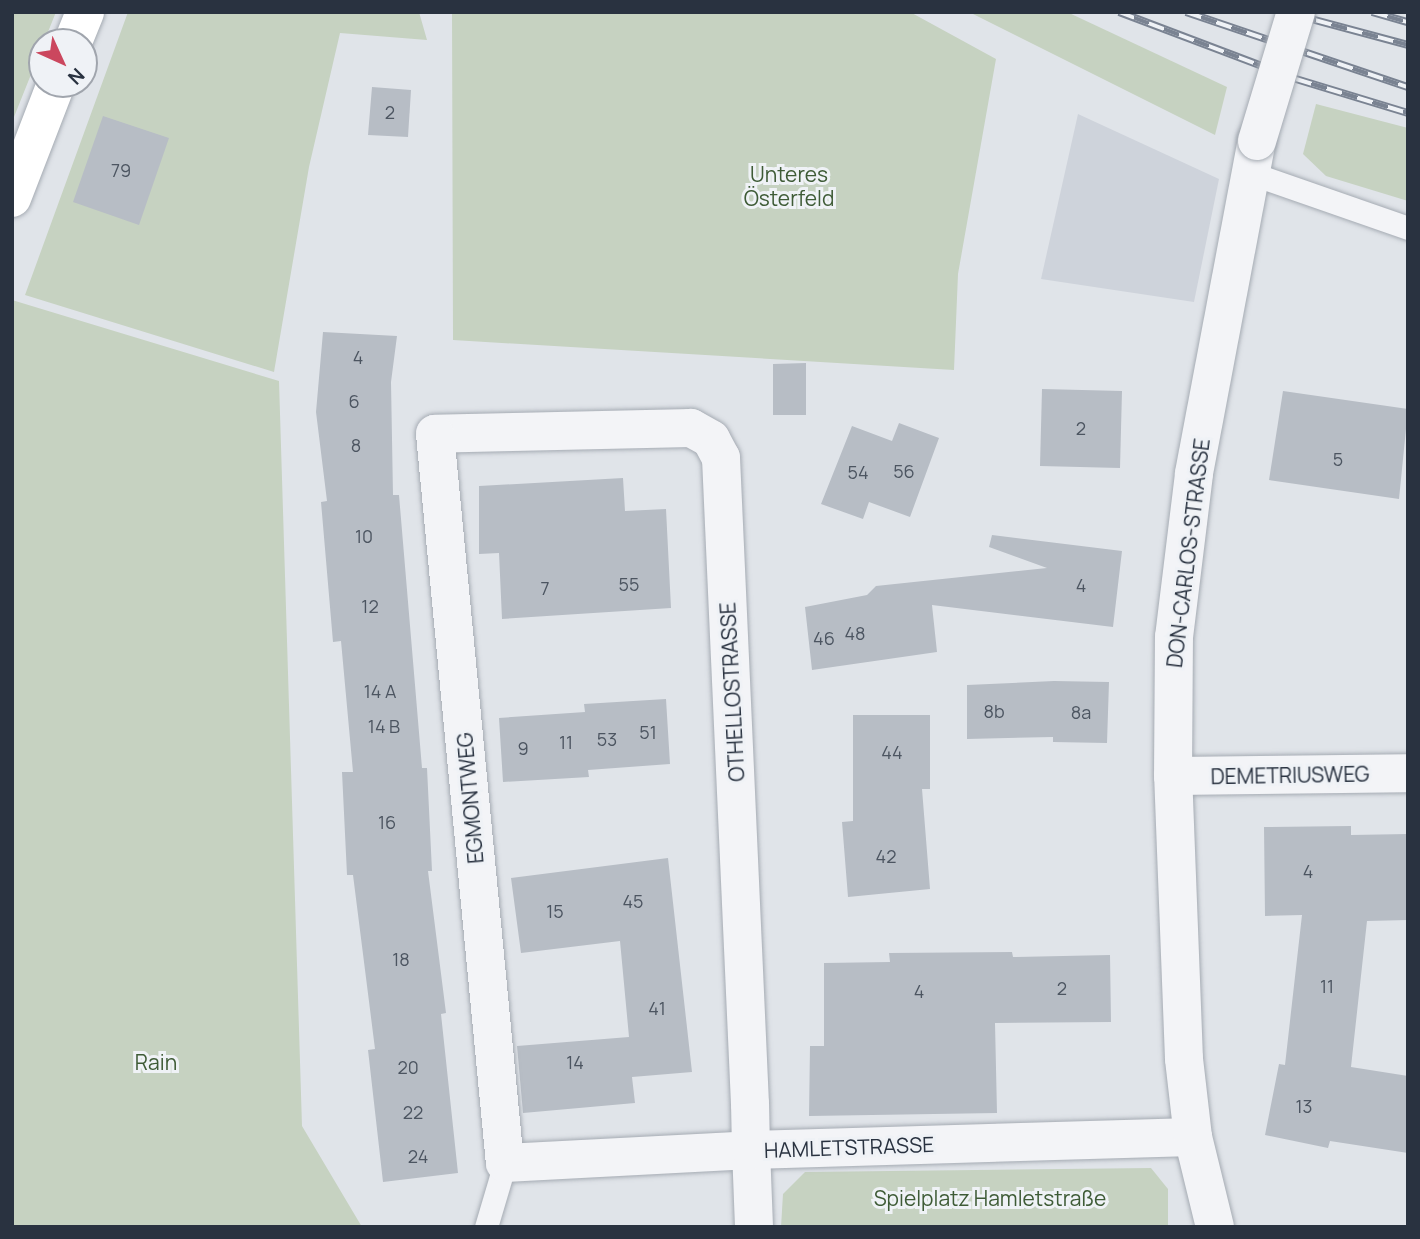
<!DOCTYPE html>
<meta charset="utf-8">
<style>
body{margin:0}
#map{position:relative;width:1420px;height:1239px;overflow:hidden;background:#e0e4e9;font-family:Manrope,sans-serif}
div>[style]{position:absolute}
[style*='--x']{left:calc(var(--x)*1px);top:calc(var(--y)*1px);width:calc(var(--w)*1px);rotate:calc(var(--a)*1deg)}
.built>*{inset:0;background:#ced3db}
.green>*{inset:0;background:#c6d2c1}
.building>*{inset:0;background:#b7bdc5}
.roads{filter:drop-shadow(0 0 2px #a5abb3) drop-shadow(0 0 2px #a5abb3)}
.service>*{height:23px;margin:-11.5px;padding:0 11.5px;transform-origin:11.5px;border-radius:11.5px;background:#f3f4f7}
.minor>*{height:38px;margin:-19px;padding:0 19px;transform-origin:19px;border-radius:19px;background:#f3f4f7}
.secondary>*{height:38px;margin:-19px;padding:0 19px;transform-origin:19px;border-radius:19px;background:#fff}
.rail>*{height:8px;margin-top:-4px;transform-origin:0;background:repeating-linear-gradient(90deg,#eff2f6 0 16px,#7a8392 0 32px);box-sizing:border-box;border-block:2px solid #7a8392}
.bridges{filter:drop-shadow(0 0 2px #a5abb3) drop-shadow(0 0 2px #a5abb3)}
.minor-bridge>*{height:38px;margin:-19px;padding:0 19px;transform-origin:19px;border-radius:19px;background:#f3f4f7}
span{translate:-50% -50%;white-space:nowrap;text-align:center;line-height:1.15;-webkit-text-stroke:6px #eff2f6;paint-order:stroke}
.number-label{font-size:18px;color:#4c5561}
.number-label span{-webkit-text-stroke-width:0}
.park-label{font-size:21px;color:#3e5b36}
.street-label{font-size:21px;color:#293240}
.frame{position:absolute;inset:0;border:14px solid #293240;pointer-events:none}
.north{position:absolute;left:28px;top:28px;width:70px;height:70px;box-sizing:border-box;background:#eff2f6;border:2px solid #a0a5ad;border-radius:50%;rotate:135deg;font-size:19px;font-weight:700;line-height:28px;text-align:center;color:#293240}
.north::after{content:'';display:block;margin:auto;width:24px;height:32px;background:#cb475e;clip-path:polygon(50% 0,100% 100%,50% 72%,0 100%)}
</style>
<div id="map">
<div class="built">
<i style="clip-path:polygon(1078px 114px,1219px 179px,1194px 302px,1041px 279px)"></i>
</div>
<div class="green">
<i style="clip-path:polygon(12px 12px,56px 12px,12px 122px)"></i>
<i style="clip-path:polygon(128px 12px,419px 12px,427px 40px,340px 33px,309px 167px,274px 372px,25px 295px)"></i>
<i style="clip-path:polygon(452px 12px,910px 12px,996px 59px,958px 274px,954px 370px,453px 340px)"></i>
<i style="clip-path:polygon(969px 12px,1067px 12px,1227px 87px,1215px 135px)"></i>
<i style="clip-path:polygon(1316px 104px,1408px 128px,1408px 201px,1326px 176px,1303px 154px)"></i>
<i style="clip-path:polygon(12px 300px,279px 381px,302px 1126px,362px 1227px,12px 1227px)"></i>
<i style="clip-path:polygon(1151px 1168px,1168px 1189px,1168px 1227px,781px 1227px,783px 1194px,805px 1172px)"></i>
</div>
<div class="building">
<i style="clip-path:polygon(372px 87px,411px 90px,408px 137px,368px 135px)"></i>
<i style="clip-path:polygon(103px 116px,169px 138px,139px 225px,73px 202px)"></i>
<i style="clip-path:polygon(323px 332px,397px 336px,391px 382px,393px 495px,399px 495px,422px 768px,427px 768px,432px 871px,428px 871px,446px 1013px,441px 1014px,458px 1173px,383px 1182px,368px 1050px,375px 1049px,353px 875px,347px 875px,342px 772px,353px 772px,341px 641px,333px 642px,321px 502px,327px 501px,316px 412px)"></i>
<i style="clip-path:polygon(806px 363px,806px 415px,773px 415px,773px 364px)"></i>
<i style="clip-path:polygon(1042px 389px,1122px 391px,1120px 468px,1040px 466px)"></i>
<i style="clip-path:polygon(1283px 391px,1408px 409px,1399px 499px,1269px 480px)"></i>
<i style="clip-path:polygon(899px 423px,939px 438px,910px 517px,869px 502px,863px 519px,821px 504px,852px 426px,892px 441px)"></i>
<i style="clip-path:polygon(623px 478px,625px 511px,666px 509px,671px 608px,502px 619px,499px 553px,479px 554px,479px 486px)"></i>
<i style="clip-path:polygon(992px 535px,1122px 551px,1113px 627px,932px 605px,937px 652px,812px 670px,805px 607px,867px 595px,876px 586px,1047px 568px,989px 547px)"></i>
<i style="clip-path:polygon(1054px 681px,1109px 682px,1107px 743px,1053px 742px,1053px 737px,967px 739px,967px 685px)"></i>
<i style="clip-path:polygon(666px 699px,670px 764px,588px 770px,589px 777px,503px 782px,499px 718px,585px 712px,584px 704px)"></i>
<i style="clip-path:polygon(853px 715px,930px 715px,930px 789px,922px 789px,930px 889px,848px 897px,842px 822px,853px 821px)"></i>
<i style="clip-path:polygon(1351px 826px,1351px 835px,1408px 834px,1408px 920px,1367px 921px,1351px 1067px,1408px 1076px,1408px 1153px,1330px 1141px,1328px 1148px,1265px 1135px,1279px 1064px,1285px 1065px,1302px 915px,1265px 916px,1264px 827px)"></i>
<i style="clip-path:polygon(668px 858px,692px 1072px,632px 1077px,635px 1103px,523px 1113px,517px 1046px,629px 1037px,620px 941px,521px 953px,511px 878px)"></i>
<i style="clip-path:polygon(1012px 952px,1013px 957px,1110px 955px,1111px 1022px,995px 1023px,997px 1113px,809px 1116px,810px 1046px,824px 1046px,824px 963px,890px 962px,889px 953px)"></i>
</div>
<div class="roads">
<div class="service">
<i style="--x:1250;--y:173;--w:167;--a:19.2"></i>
<i style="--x:486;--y:1227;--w:67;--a:-73.5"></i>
</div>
<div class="minor">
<i style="--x:1173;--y:776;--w:235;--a:-0.7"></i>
<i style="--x:754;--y:1227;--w:77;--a:-92.2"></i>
<i style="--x:751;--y:1150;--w:46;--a:-91.2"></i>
<i style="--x:750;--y:1104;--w:647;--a:-92.57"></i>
<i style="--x:721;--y:458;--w:21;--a:-118"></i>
<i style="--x:711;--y:439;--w:23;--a:-151"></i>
<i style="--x:691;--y:428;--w:256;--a:178.7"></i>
<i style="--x:435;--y:434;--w:732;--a:84.52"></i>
<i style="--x:505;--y:1163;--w:246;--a:-3"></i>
<i style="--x:751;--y:1150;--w:442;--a:-1.7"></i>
<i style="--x:1215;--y:1227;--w:93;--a:-103.7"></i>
<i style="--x:1193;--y:1137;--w:79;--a:-96.6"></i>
<i style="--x:1184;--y:1059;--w:283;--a:-92.2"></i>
<i style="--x:1173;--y:776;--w:139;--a:-89.6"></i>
<i style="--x:1174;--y:637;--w:165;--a:-83"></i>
<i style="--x:1194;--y:473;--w:338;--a:-79.3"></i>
</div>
<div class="secondary">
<i style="--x:73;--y:42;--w:32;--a:-68"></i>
<i style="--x:12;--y:198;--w:122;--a:-68.9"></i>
</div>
</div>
<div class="rail">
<i style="--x:1119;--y:12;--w:189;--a:20.7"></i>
<i style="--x:1296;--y:79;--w:117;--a:16.9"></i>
<i style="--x:1186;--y:12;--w:234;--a:18.7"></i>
<i style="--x:1285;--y:12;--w:127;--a:15"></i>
<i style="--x:1372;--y:12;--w:37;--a:16"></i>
</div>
<div class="bridges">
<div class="minor-bridge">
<i style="--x:1257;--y:141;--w:135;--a:-73.2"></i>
</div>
</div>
<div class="number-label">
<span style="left:390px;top:112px">2</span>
<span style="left:121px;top:170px">79</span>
<span style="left:358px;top:357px">4</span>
<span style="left:354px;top:401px">6</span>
<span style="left:1081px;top:428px">2</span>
<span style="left:356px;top:445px">8</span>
<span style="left:1338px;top:459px">5</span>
<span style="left:904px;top:471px">56</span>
<span style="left:858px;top:472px">54</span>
<span style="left:364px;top:536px">10</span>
<span style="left:629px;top:584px">55</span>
<span style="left:1081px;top:585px">4</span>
<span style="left:545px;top:588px">7</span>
<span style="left:370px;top:606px">12</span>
<span style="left:855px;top:633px">48</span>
<span style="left:824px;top:638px">46</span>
<span style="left:380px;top:691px">14 A</span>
<span style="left:994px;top:711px">8b</span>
<span style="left:1081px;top:712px">8a</span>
<span style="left:384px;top:726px">14 B</span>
<span style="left:648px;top:732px">51</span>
<span style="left:607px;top:739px">53</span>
<span style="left:566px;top:742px">11</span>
<span style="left:523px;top:748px">9</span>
<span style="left:892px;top:752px">44</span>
<span style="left:387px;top:822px">16</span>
<span style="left:886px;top:856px">42</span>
<span style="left:1308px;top:871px">4</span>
<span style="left:633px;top:901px">45</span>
<span style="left:555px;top:911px">15</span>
<span style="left:401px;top:959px">18</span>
<span style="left:1327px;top:986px">11</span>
<span style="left:1062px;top:988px">2</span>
<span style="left:919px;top:991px">4</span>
<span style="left:657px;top:1008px">41</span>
<span style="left:575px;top:1062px">14</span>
<span style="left:408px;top:1067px">20</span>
<span style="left:1304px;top:1106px">13</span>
<span style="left:413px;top:1112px">22</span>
<span style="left:418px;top:1156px">24</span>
</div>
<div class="park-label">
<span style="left:789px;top:186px">Unteres<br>Österfeld</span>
<span style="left:156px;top:1062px">Rain</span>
<span style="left:990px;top:1198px">Spielplatz Hamletstraße</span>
</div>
<div class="street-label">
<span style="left:1188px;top:553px;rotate:-83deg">DON-CARLOS-STRASSE</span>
<span style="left:732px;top:692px;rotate:-93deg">OTHELLOSTRASSE</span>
<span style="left:1290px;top:775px;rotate:-1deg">DEMETRIUSWEG</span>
<span style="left:470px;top:798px;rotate:-95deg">EGMONTWEG</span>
<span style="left:849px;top:1147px;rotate:-2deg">HAMLETSTRASSE</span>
</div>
<div class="frame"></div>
<div class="north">N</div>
</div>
